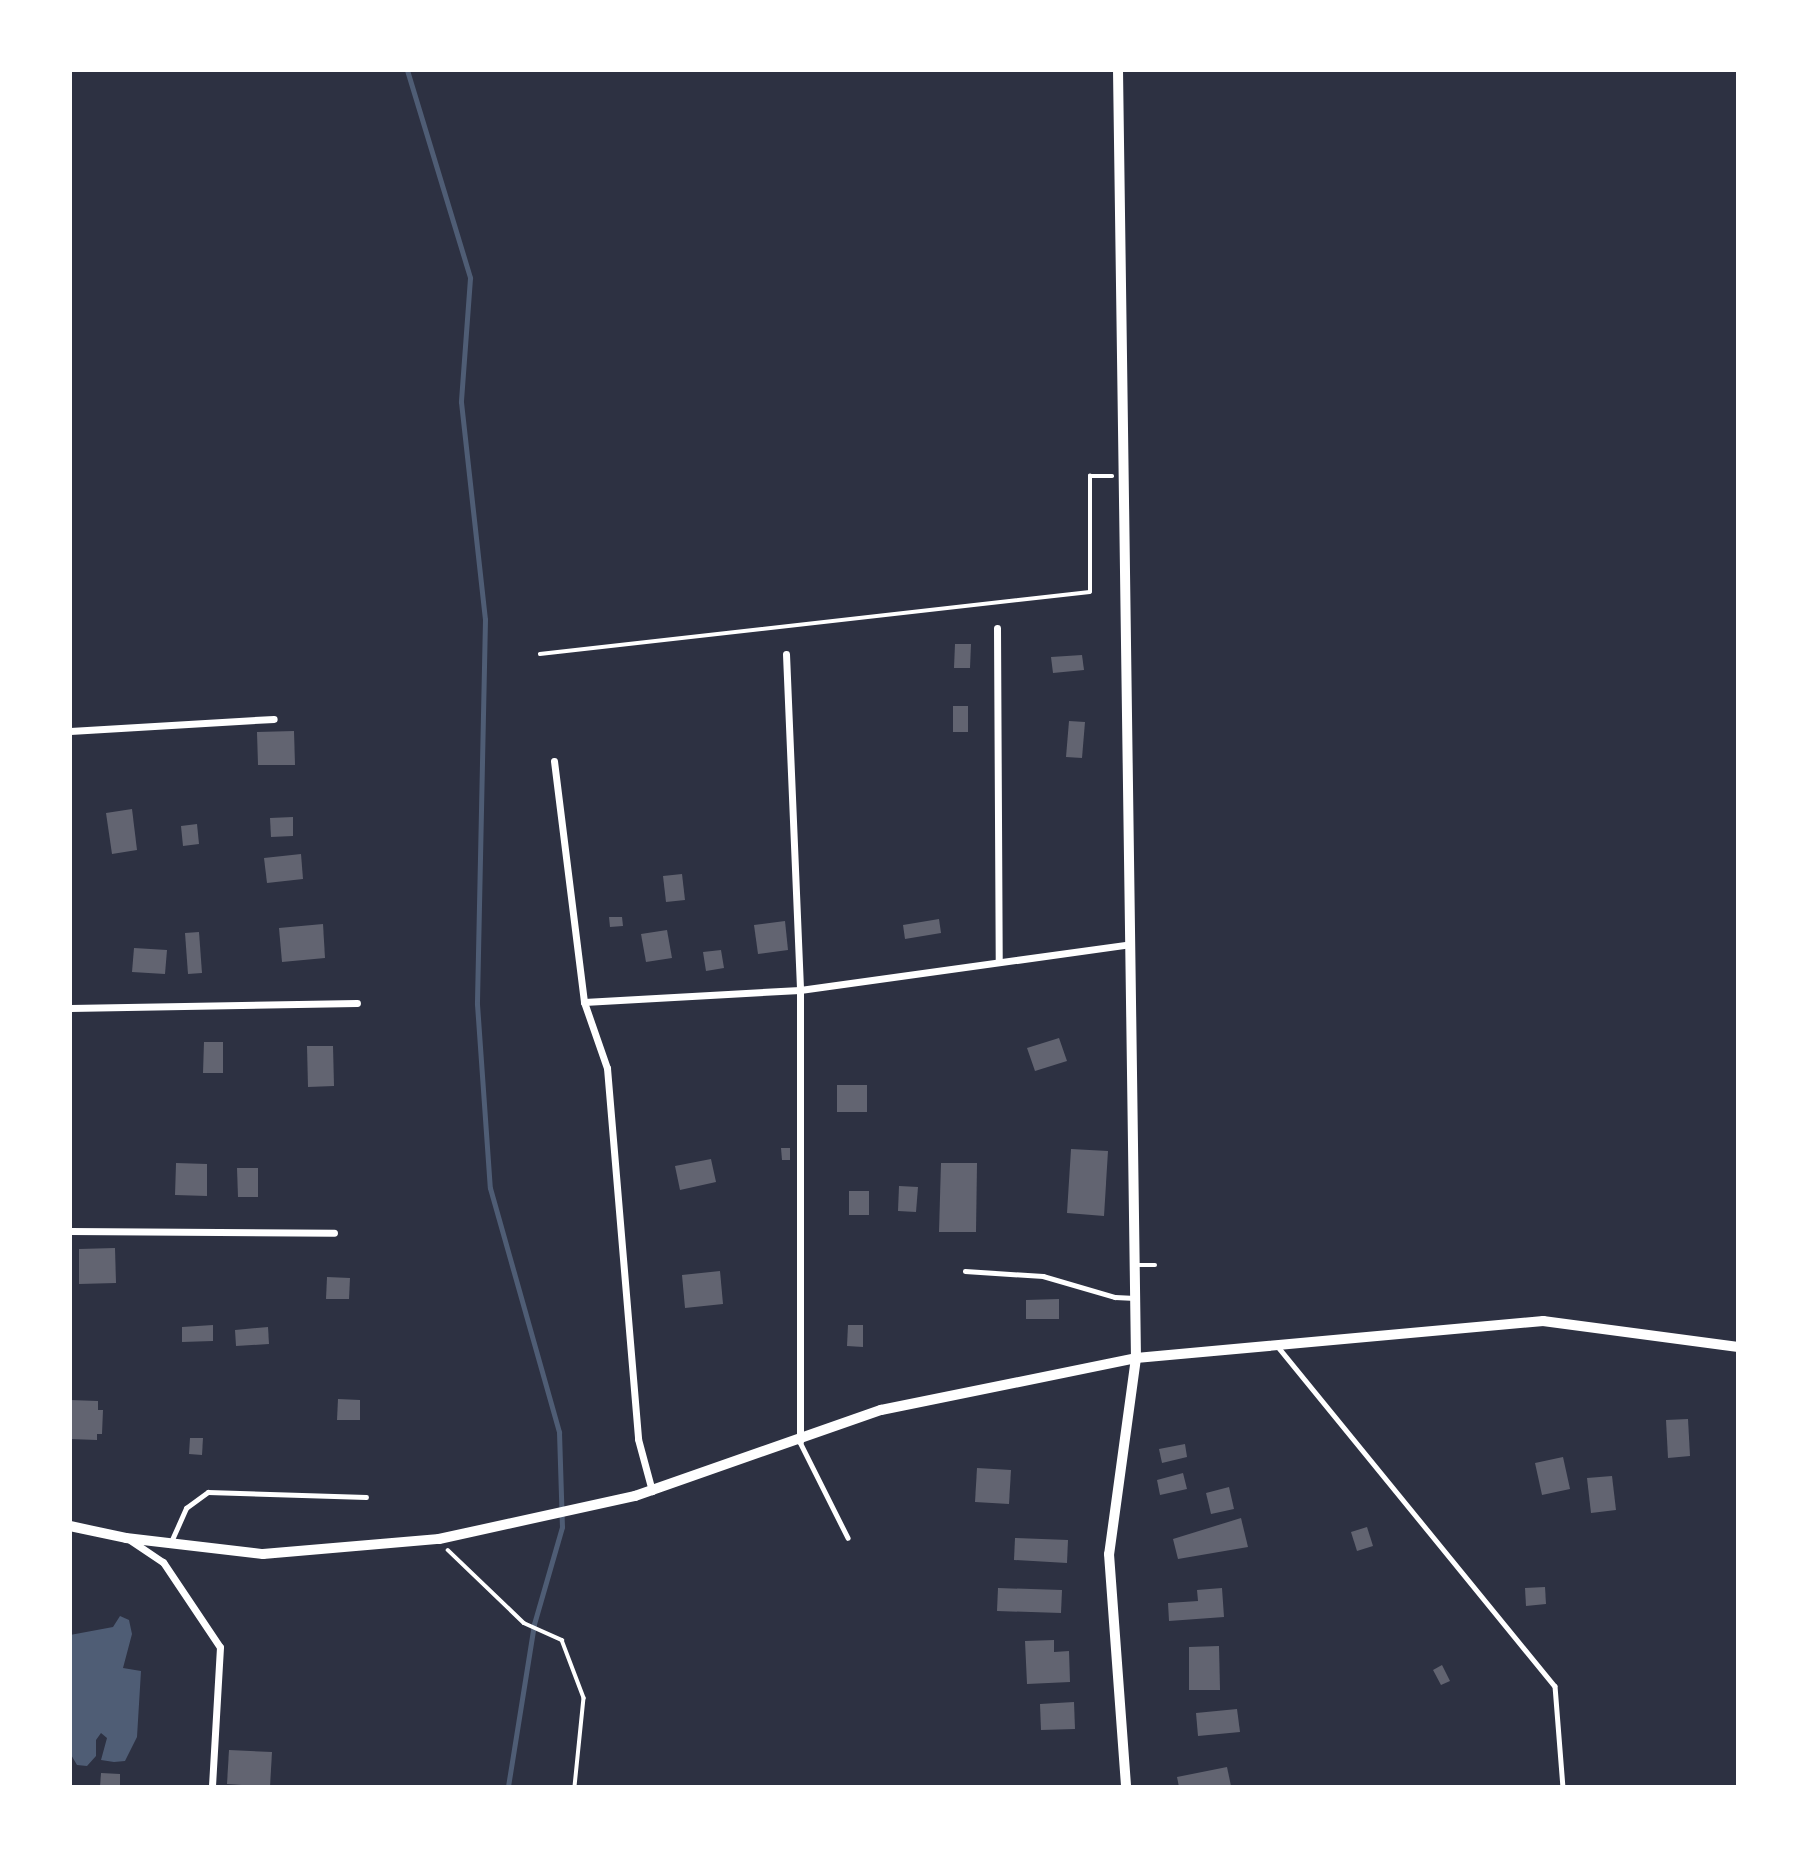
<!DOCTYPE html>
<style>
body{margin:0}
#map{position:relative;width:1808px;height:1857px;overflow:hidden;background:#2d3142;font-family:Roboto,sans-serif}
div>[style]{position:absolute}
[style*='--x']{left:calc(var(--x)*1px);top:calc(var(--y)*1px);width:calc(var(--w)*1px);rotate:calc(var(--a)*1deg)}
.water>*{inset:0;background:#4f5d75}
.stream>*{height:5px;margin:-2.5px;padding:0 2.5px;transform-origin:2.5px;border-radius:2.5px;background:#4f5d75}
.building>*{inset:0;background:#626471}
.path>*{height:3.5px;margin:-1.75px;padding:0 1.75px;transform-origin:1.75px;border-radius:1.75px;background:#fff}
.service>*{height:4.5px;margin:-2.25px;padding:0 2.25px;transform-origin:2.25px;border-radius:2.25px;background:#fff}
.minor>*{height:7px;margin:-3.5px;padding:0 3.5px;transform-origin:3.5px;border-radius:3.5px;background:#fff}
.tertiary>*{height:10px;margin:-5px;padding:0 5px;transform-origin:5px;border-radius:5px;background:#fff}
span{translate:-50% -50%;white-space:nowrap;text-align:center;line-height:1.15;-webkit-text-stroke:6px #fff;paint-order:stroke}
.frame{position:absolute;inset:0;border:72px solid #fff;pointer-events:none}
</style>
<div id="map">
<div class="water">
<i style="clip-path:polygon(120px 1616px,129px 1620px,132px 1634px,123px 1668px,141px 1671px,137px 1737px,125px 1761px,114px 1762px,101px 1760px,107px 1738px,101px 1733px,96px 1740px,96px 1756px,87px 1766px,77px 1765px,70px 1753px,70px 1635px,113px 1627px)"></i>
</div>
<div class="stream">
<i style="--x:407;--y:70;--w:217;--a:73.1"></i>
<i style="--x:470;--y:278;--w:124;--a:94.2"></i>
<i style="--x:461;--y:402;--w:218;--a:83.7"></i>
<i style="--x:485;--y:619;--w:385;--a:91.2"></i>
<i style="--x:477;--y:1004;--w:184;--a:86"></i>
<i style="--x:490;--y:1188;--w:254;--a:74.2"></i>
<i style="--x:559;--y:1432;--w:95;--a:88.2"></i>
<i style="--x:562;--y:1527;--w:101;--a:106.1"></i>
<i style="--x:534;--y:1624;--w:165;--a:99.1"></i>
</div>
<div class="building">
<i style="clip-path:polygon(955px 644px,971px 644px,970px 668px,954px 668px)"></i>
<i style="clip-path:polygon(1082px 655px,1084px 670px,1053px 673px,1051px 657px)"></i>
<i style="clip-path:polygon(953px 706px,968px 706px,968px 732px,953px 732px)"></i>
<i style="clip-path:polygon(1069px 721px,1085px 722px,1082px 758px,1066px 757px)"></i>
<i style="clip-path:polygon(294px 731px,295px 765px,258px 765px,257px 732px)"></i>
<i style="clip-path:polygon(132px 809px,137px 850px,112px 854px,106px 813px)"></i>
<i style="clip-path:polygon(293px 817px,293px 836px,271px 837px,270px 818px)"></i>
<i style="clip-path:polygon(197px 824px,199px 844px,183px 846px,181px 826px)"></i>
<i style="clip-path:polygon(301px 854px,303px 879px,267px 883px,264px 858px)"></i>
<i style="clip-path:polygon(682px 874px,685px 900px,666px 902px,663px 876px)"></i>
<i style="clip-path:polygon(609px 917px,622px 917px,623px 926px,610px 927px)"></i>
<i style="clip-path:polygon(939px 919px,941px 933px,905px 939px,903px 925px)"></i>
<i style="clip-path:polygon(785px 921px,788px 950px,758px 954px,754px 925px)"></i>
<i style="clip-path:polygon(323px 924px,325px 958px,282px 962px,279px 928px)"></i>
<i style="clip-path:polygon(667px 930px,672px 958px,646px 962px,641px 934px)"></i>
<i style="clip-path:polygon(199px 932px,202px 973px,188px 974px,185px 933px)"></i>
<i style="clip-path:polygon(134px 948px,167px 950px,165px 974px,132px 972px)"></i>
<i style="clip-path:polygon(721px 950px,724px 968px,706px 971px,703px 952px)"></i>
<i style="clip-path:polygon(1059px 1038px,1067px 1061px,1035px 1071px,1027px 1048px)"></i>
<i style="clip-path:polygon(204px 1042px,223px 1042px,223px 1073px,203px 1073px)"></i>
<i style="clip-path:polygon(307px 1046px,333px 1046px,334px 1086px,308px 1087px)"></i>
<i style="clip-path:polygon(837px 1085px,867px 1085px,867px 1112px,837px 1112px)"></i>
<i style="clip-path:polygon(781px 1148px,790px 1148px,790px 1160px,782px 1160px)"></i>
<i style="clip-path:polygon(1071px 1149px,1108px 1151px,1104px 1216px,1067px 1213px)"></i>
<i style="clip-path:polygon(711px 1159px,716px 1182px,680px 1190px,675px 1166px)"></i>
<i style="clip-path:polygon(176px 1163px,207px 1164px,207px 1196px,175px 1195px)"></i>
<i style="clip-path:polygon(941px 1163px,977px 1163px,976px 1232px,939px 1232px)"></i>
<i style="clip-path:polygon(237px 1168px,258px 1168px,258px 1197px,238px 1197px)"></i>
<i style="clip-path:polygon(899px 1186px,918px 1187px,916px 1212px,898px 1211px)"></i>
<i style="clip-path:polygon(849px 1191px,869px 1191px,869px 1215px,849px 1215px)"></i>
<i style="clip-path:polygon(115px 1248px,116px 1283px,79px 1284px,79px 1249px)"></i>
<i style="clip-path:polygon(720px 1271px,723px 1304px,685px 1308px,682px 1275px)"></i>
<i style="clip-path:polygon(327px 1277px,350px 1278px,349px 1299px,326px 1299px)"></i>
<i style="clip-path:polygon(1059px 1299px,1059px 1319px,1026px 1319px,1026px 1300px)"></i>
<i style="clip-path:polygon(213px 1325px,213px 1341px,182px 1342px,182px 1327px)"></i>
<i style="clip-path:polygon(848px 1325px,863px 1325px,863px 1347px,847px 1346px)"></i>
<i style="clip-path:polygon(268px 1327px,269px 1344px,236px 1346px,235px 1330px)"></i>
<i style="clip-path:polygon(338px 1399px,360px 1400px,360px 1420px,337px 1420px)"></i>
<i style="clip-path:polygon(70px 1400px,98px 1401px,98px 1410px,103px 1410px,102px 1434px,97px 1434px,97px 1440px,70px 1439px)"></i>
<i style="clip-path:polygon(1688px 1419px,1690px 1456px,1668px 1458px,1666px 1420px)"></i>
<i style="clip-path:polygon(190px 1438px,203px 1438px,202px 1455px,189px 1454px)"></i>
<i style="clip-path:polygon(1185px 1444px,1187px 1457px,1162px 1463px,1159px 1449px)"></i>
<i style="clip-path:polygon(1563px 1457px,1570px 1489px,1542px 1495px,1535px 1463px)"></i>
<i style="clip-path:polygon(977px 1468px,1011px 1470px,1009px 1504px,975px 1502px)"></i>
<i style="clip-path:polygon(1183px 1473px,1187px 1489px,1160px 1495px,1157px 1480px)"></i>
<i style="clip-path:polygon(1612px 1476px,1616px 1510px,1591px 1513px,1587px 1478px)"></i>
<i style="clip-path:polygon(1229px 1487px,1234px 1509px,1211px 1514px,1206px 1493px)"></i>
<i style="clip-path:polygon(1241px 1518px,1248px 1547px,1178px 1559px,1173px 1539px)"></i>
<i style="clip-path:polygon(1367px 1527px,1373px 1546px,1357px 1551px,1351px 1532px)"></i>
<i style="clip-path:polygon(1015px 1538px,1068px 1540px,1067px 1563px,1014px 1560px)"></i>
<i style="clip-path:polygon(1545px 1587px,1546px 1604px,1526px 1606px,1525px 1588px)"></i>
<i style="clip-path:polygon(998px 1588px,1062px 1590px,1061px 1613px,997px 1611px)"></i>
<i style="clip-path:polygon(1222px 1588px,1224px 1617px,1169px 1621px,1168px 1603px,1198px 1601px,1197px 1590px)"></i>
<i style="clip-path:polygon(1054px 1640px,1054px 1652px,1069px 1651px,1070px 1682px,1027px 1684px,1025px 1641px)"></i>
<i style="clip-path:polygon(1219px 1646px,1220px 1690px,1189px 1690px,1189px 1647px)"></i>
<i style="clip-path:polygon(1442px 1665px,1450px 1681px,1441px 1685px,1433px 1670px)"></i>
<i style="clip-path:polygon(1074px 1702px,1075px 1729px,1041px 1730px,1040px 1704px)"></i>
<i style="clip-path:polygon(1237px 1709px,1240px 1732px,1198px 1736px,1196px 1713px)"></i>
<i style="clip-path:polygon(229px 1750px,272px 1752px,270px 1787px,227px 1784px)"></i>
<i style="clip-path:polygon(1227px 1767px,1231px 1786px,1179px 1787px,1177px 1777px)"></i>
<i style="clip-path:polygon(101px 1773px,120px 1774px,120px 1787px,100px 1787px)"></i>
</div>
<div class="path">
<i style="--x:540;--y:654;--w:553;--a:-6.43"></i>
<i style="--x:1090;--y:592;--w:116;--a:-90"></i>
<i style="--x:1090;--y:476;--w:22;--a:0"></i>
<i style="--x:448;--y:1550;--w:105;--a:43.8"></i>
<i style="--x:524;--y:1623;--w:42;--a:24.1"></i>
<i style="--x:562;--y:1640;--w:62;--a:69.2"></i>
<i style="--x:584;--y:1698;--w:89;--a:95.8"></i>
</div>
<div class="service">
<i style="--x:1135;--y:1265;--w:20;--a:0"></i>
<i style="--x:965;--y:1271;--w:78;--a:3.7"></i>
<i style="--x:1043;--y:1276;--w:75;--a:16.3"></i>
<i style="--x:1115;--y:1297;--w:20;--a:3"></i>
<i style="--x:1279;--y:1348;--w:436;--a:50.8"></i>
<i style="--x:1555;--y:1686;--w:101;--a:85.5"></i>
<i style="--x:800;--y:1442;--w:107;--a:63.4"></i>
<i style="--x:171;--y:1542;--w:37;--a:-66"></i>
<i style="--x:186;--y:1508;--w:27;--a:-36"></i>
<i style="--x:208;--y:1492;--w:158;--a:1.8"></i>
</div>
<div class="minor">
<i style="--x:997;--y:628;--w:332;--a:89.7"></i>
<i style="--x:786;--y:654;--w:336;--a:87.6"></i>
<i style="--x:800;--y:990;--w:451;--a:90"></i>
<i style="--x:70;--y:731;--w:204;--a:-3.4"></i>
<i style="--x:554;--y:761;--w:243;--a:82.9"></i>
<i style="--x:584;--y:1002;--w:70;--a:70.8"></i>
<i style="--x:607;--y:1068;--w:372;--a:85.2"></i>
<i style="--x:638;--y:1439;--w:54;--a:74.9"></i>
<i style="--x:584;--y:1002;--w:216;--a:-3.2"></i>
<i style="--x:800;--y:990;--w:334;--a:-7.9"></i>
<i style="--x:70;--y:1008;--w:287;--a:-1"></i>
<i style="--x:70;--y:1231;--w:264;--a:0.4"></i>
<i style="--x:130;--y:1540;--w:40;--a:34"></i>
<i style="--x:163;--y:1562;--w:102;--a:56.2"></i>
<i style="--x:220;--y:1647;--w:140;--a:93.3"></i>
</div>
<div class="tertiary">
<i style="--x:1118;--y:70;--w:1288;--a:89.2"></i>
<i style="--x:1136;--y:1358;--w:198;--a:97.8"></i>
<i style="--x:1109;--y:1554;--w:234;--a:85.8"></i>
<i style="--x:70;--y:1526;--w:57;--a:12.1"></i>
<i style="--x:126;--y:1538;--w:138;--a:6.7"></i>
<i style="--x:263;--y:1554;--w:177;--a:-4.9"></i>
<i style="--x:439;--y:1539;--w:201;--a:-12.4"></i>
<i style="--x:635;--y:1496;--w:261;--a:-19.3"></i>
<i style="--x:881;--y:1410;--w:260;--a:-11.5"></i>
<i style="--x:1136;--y:1358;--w:409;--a:-5.2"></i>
<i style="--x:1543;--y:1321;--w:197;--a:7.6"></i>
</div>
<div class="frame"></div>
</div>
